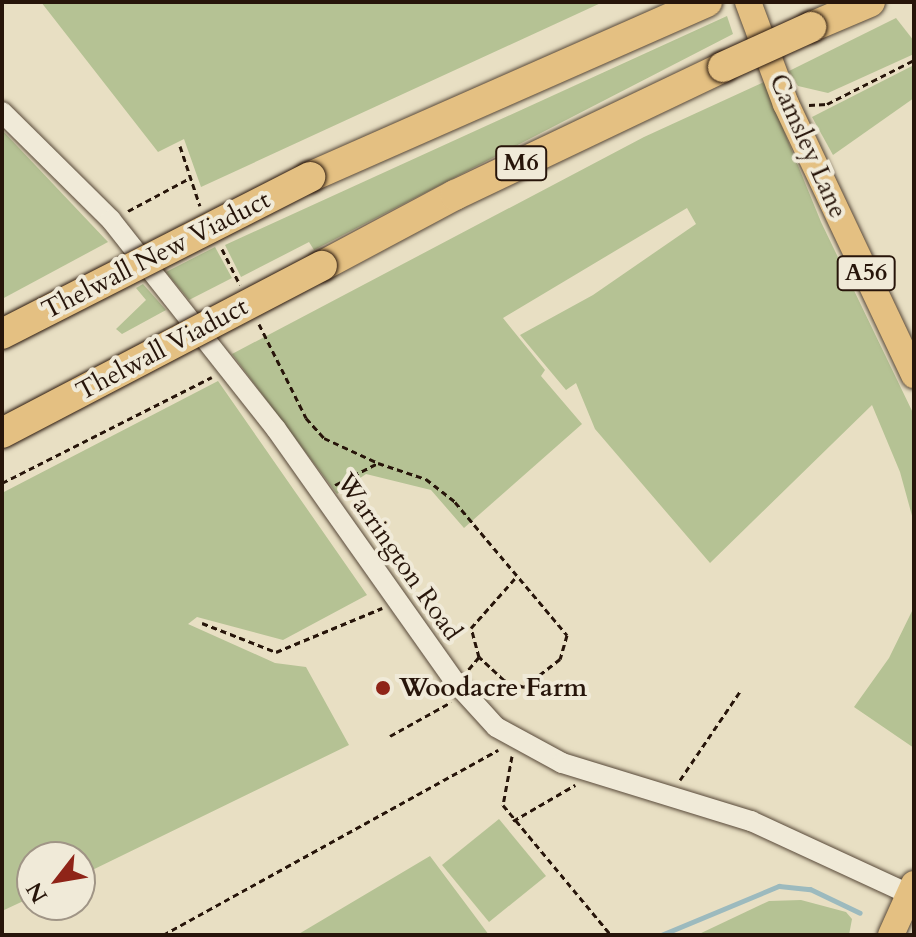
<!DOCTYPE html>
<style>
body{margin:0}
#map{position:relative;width:916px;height:937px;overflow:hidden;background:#e8dfc3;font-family:Cardo,serif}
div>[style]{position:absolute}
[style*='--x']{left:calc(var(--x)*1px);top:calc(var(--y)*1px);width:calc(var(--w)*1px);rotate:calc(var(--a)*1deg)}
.green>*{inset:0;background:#b5c294}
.stream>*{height:5px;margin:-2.5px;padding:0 2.5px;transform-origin:2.5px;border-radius:2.5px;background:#9cbabe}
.path>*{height:3px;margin-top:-1.5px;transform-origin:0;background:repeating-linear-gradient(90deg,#27150a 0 6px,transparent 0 10px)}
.roads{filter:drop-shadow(0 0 2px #574838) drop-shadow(0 0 2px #574838)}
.minor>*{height:20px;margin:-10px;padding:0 10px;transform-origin:10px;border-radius:10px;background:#f0ead8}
.major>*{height:26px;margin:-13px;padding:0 13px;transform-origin:13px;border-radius:13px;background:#e4c082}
.highway>*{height:30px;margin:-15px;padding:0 15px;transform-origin:15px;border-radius:15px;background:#e4c082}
.bridges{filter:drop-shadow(0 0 2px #27150a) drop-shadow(0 0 2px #27150a)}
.highway-bridge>*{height:30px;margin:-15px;padding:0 15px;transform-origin:15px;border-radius:15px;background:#e4c082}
.dots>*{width:22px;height:22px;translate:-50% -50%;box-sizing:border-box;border:4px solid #f0ead8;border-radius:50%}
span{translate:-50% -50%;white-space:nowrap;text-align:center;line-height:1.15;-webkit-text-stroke:8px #f0ead8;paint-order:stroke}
.shield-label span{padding:2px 6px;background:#f0ead8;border:2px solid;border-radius:6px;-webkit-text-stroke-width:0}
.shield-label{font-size:24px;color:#27150a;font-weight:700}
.street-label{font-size:26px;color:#27150a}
.poi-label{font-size:26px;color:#27150a;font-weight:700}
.left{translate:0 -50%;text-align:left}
.frame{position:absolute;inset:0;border:4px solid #27150a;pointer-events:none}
.north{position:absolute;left:16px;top:841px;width:80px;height:80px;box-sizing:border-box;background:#f0ead8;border:2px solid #a09586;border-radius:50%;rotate:239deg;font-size:22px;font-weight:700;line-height:32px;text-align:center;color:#27150a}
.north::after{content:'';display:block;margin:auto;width:28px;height:36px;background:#8f2418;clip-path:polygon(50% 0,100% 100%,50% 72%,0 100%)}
</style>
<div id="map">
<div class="green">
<i style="clip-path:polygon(41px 2px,603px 2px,201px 187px,184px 139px,158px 152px)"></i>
<i style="clip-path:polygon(727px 16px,733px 34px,314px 250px,309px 242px,241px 277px,225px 245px)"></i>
<i style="clip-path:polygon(896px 18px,914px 41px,914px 54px,828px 93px,798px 86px,789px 71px)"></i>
<i style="clip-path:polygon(914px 65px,914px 98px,833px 155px,812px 117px)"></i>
<i style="clip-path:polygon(764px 82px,821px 222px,914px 415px,914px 523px,900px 472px,872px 405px,710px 563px,595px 429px,576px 383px,566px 390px,520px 335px,593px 295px,696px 224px,687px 208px,503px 318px,545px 370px,541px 376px,582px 424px,464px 528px,431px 490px,366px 474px,337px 494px,232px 354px,644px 137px)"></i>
<i style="clip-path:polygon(2px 130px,108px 242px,2px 299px)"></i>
<i style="clip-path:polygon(215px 247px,232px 278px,189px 300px,166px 272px)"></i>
<i style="clip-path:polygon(143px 284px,166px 310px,122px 334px,116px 329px,146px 300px,136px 288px)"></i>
<i style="clip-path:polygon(218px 381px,367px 595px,283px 640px,197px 617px,188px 624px,275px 663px,306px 667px,349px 745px,80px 876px,80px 857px,32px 857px,32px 897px,2px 911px,2px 493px)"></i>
<i style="clip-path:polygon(914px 607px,914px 748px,854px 707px,889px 658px)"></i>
<i style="clip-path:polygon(499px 819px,546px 876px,489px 922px,442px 865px)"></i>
<i style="clip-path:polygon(430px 856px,489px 935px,296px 935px,297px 935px)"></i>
<i style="clip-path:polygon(801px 900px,846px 912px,852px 919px,849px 935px,697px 935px,769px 901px)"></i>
</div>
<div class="stream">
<i style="--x:661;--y:935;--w:128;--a:-22.6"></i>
<i style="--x:779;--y:886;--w:31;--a:6"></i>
<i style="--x:810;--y:889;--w:55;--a:25.6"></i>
</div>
<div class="path">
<i style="--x:809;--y:105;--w:18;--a:-3"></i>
<i style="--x:827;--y:104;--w:97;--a:-26.8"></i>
<i style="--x:180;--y:146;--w:63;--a:71.6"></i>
<i style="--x:128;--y:211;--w:68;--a:-28.1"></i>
<i style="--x:222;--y:249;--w:40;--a:63.4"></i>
<i style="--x:259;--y:324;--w:105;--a:63.4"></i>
<i style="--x:306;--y:418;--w:27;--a:48"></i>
<i style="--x:324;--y:438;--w:60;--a:24.8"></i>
<i style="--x:2;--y:483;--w:235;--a:-26.8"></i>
<i style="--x:335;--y:485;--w:48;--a:-27.1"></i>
<i style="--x:378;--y:463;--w:51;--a:18.4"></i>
<i style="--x:426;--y:479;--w:37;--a:38"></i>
<i style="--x:455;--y:502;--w:174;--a:49.9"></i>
<i style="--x:567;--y:635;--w:25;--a:106"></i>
<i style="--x:560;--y:659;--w:46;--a:142.1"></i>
<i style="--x:524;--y:687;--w:21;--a:-161"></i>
<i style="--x:504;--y:680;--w:34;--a:-137"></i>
<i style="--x:479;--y:657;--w:17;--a:130"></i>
<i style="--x:202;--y:623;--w:79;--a:21.4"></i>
<i style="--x:276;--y:652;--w:115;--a:-22.5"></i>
<i style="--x:479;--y:657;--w:30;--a:-105"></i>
<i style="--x:471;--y:628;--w:69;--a:-48.5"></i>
<i style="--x:390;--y:736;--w:70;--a:-29.1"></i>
<i style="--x:512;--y:756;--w:50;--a:100.4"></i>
<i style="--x:503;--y:805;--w:169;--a:50.3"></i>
<i style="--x:680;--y:780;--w:109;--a:-55.9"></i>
<i style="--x:513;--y:821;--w:72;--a:-30.1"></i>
<i style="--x:163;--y:935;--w:383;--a:-28.9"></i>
</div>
<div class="roads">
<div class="minor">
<i style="--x:2;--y:112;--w:153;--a:44.7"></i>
<i style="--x:111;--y:220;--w:266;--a:51.7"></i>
<i style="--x:276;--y:429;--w:311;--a:54.7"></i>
<i style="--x:456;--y:683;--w:59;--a:47.7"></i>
<i style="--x:496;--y:727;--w:75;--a:28.6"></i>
<i style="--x:562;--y:763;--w:198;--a:17.1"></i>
<i style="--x:751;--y:821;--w:174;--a:24.8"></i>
</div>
<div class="major">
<i style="--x:748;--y:2;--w:109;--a:69.6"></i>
<i style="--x:786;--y:104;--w:300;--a:64.7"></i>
<i style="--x:891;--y:935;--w:56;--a:-65.7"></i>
</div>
<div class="highway">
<i style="--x:811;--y:27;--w:64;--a:-23"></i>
<i style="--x:310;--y:177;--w:434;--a:-23.8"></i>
<i style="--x:322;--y:266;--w:151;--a:-28.1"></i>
<i style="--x:455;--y:195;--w:297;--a:-25.5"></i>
</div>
</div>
<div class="bridges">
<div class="highway-bridge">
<i style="--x:723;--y:67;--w:97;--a:-24.4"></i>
<i style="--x:2;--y:334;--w:346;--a:-27"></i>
<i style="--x:2;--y:433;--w:361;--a:-27.6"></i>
</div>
</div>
<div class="dots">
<i style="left:383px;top:688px;background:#8f2418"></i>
</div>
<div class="shield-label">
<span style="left:521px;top:163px">M6</span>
<span style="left:866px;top:273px">A56</span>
</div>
<div class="street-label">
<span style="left:808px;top:146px;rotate:66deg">Camsley Lane</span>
<span style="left:156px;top:255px;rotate:-27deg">Thelwall New Viaduct</span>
<span style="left:162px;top:349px;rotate:-28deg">Thelwall Viaduct</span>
<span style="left:399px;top:557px;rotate:55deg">Warrington Road</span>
</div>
<div class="poi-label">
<span class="left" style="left:399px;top:688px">Woodacre Farm</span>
</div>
<div class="frame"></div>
<div class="north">N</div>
</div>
